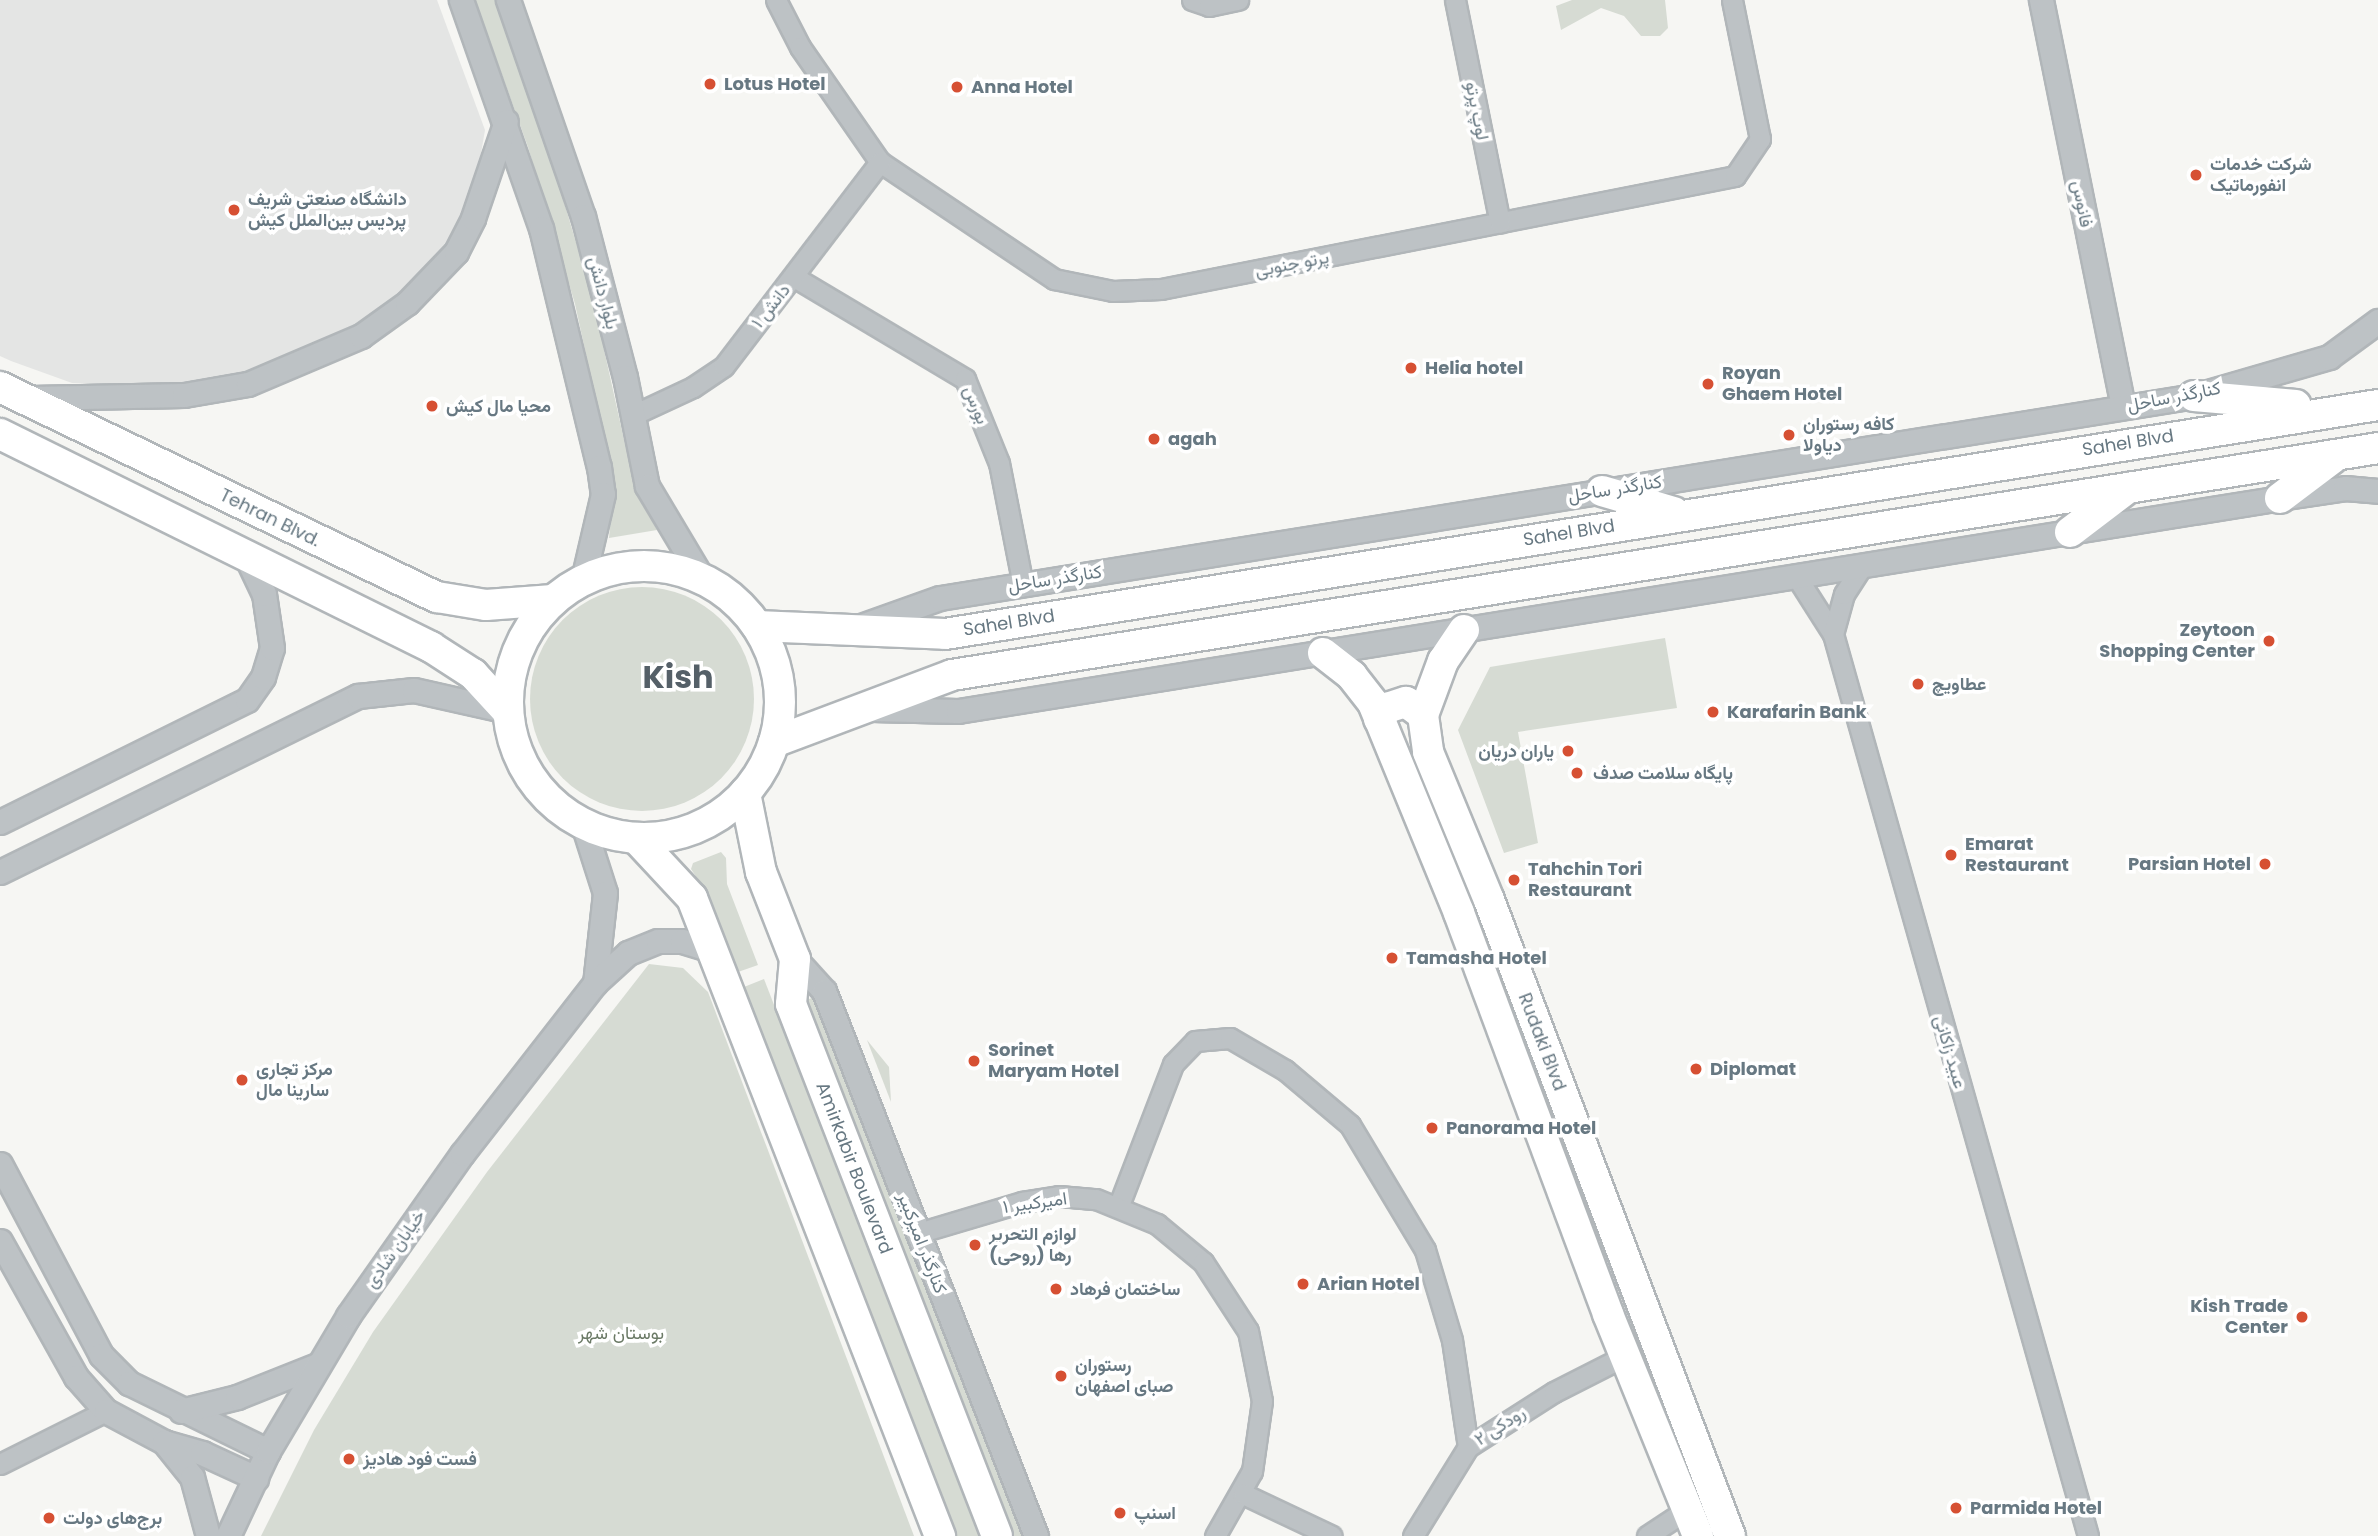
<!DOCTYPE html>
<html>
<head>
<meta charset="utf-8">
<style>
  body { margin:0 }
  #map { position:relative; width:2378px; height:1536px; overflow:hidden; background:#f6f6f3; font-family:Poppins,Vazirmatn,sans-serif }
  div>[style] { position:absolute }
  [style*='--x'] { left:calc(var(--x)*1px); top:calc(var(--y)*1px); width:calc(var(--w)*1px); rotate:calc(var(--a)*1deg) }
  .built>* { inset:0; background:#e4e5e4 }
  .green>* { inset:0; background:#d6dbd3 }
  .round { border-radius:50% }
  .roads { filter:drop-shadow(2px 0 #b1b6b9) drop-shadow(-2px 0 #b1b6b9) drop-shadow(0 2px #b1b6b9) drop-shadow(0 -2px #b1b6b9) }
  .minor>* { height:19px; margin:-9.5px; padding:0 9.5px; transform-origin:9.5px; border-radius:9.5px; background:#bdc2c5 }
  .tertiary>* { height:23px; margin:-11.5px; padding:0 11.5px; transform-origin:11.5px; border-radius:11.5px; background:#bdc2c5 }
  .primary>* { height:30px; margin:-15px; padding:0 15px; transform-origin:15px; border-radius:15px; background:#fff }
  .primary>.ring { margin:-15px; padding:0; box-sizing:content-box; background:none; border:30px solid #fff; border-radius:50% }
  .dots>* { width:19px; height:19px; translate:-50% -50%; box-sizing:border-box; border:4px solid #fff; border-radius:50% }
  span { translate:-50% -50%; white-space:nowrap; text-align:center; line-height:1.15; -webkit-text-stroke:7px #fff; paint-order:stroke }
  .poi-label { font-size:18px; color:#677882; font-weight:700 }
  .left { translate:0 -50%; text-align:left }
  .right { translate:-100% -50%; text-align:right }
  .street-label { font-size:18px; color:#677882 }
  .park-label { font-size:18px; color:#6b7a66 }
  .town-label { font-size:32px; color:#556068; font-weight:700 }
</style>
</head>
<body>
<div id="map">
  <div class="built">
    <div style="clip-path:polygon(0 0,437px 0,485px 130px,474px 194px,443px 255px,397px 298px,344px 334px,236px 380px,174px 388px,72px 383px,11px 361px,0 356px)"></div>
  </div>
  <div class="green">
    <div style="clip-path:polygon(475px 0,495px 0,546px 141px,593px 300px,633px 480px,657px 530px,609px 538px,614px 483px,575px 304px,528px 147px)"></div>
    <div style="clip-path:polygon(1572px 0,1665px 0,1668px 28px,1660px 36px,1641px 36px,1624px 16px,1601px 8px,1561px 30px,1556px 6px)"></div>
    <div class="round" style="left:530px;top:587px;width:224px;height:224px"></div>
    <div style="clip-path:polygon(1665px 638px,1677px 708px,1518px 732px,1538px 843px,1504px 853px,1458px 730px,1490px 667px)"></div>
    <div style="clip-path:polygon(721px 852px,726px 858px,727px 884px,758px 965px,738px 972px,706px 892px,691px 869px,693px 863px)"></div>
    <div style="clip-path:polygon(649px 964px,683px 968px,708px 992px,914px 1536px,261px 1536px,314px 1430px,373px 1332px,487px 1172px)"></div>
    <div style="clip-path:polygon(764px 979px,980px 1536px,957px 1536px,744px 987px)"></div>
    <div style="clip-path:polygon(815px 997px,1024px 1536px,1014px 1536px,806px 1000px)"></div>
    <div style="clip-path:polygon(867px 1040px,889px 1067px,891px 1102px)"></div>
  </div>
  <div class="roads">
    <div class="minor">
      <div style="--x:776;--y:0;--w:53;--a:62.9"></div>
      <div style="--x:800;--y:47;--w:140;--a:55.2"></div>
      <div style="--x:880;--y:162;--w:210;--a:33.9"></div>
      <div style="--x:1054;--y:279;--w:60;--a:11.5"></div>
      <div style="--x:1113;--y:291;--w:48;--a:-2.4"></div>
      <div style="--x:1161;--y:289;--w:585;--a:-11.14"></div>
      <div style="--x:1735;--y:176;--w:45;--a:-56"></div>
      <div style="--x:1760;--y:139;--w:142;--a:-101.4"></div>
      <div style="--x:1192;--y:0;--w:18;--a:19"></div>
      <div style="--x:1209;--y:6;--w:30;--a:-12"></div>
      <div style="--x:1455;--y:0;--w:227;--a:78.6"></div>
      <div style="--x:794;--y:277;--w:199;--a:30.8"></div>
      <div style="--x:965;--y:379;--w:91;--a:68"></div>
      <div style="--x:999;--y:463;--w:124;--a:78.9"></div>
      <div style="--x:633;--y:415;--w:66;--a:-25"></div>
      <div style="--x:693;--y:387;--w:37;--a:-34"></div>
      <div style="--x:724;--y:366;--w:257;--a:-52.6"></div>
      <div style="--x:1796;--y:576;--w:69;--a:57.5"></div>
      <div style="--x:1833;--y:634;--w:937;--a:74.21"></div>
      <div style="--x:1833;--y:634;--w:41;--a:-74.6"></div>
      <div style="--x:1844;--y:594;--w:35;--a:-57"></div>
      <div style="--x:1119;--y:1205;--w:151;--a:-69"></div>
      <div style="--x:1173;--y:1064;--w:32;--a:-46"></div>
      <div style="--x:1195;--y:1041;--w:35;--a:-5"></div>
      <div style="--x:1230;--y:1038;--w:64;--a:30.2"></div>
      <div style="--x:1285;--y:1070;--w:85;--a:40.2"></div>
      <div style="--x:1350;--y:1125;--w:146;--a:59"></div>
      <div style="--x:1425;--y:1250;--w:94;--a:73.3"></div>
      <div style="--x:1452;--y:1340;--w:108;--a:81.5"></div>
      <div style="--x:918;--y:1233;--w:109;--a:-16.6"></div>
      <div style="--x:1022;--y:1202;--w:37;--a:-9"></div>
      <div style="--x:1059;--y:1196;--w:37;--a:5"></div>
      <div style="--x:1096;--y:1199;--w:66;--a:22.3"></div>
      <div style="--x:1157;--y:1224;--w:60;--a:39.6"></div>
      <div style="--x:1203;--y:1262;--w:82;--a:56.9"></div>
      <div style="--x:1248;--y:1331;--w:71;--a:78.7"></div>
      <div style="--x:1262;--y:1401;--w:71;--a:98.1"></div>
      <div style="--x:1252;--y:1471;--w:75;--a:119.6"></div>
      <div style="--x:0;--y:1464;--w:119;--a:-26.6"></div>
      <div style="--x:1243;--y:1494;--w:98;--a:25.3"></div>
      <div style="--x:1413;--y:1536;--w:105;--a:-58.3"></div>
      <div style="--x:1468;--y:1447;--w:102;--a:-32.6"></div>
      <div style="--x:1554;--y:1392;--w:80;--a:-26.9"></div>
      <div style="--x:1647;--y:1536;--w:49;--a:-33.4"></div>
    </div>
    <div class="tertiary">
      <div style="--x:461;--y:0;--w:242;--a:70.7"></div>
      <div style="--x:541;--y:228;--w:246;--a:76.4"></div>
      <div style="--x:599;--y:467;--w:27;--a:82"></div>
      <div style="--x:603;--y:494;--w:88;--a:103.1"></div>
      <div style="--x:508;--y:0;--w:229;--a:70.9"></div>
      <div style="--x:583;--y:216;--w:166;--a:75.4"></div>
      <div style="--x:625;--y:377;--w:111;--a:78.6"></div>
      <div style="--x:647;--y:486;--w:109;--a:59.2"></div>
      <div style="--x:2041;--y:0;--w:415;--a:78.6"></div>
      <div style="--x:30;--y:398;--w:154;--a:-1.1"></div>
      <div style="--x:184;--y:395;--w:65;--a:-9.8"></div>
      <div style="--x:248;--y:384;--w:123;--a:-23"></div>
      <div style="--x:361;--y:336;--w:57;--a:-35.7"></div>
      <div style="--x:407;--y:303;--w:71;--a:-46.1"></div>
      <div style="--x:456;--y:252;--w:38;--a:-63"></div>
      <div style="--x:473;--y:218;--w:102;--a:-71.2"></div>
      <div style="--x:858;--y:627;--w:87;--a:-19.5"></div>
      <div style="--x:940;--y:598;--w:1270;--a:-9.15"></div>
      <div style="--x:2194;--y:396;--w:141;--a:-16.1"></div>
      <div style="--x:2329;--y:357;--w:61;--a:-36.3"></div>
      <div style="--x:872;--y:709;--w:86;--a:1.3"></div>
      <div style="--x:958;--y:711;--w:1339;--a:-9.15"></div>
      <div style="--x:2280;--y:498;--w:66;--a:-8.7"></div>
      <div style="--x:2345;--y:488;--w:33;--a:5"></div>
      <div style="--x:0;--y:822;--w:275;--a:-26.3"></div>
      <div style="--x:247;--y:700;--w:28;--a:-55"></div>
      <div style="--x:263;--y:677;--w:30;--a:-73"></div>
      <div style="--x:272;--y:648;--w:55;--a:-98.4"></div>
      <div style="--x:264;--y:594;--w:44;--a:-115.4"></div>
      <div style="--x:583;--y:824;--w:72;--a:72.3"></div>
      <div style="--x:605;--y:893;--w:91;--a:96.3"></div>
      <div style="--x:0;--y:872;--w:399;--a:-26.2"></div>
      <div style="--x:358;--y:696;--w:56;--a:-6.1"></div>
      <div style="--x:414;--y:690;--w:95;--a:12.7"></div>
      <div style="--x:795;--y:959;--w:43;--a:47.8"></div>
      <div style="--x:824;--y:991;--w:585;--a:68.74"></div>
      <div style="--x:0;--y:1164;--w:216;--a:62.1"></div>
      <div style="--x:101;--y:1355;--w:40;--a:45"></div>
      <div style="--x:129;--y:1383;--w:155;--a:26.1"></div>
      <div style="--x:0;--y:1241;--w:156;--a:60.8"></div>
      <div style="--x:76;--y:1377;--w:45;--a:48.6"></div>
      <div style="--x:106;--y:1411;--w:66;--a:28.1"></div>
      <div style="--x:164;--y:1442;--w:40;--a:16"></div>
      <div style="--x:202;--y:1453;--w:60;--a:24.8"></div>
      <div style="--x:181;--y:1411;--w:58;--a:-14"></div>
      <div style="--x:237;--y:1397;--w:86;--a:-21.8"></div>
      <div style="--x:164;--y:1442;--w:45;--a:51.3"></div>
      <div style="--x:192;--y:1477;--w:61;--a:74.8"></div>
      <div style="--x:228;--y:1536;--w:94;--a:-64.8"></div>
      <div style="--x:268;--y:1451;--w:157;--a:-59.3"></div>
      <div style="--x:348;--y:1316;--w:198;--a:-54.9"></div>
      <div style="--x:462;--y:1154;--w:217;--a:-52.1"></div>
      <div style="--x:595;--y:983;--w:45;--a:-42.3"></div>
      <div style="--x:628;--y:953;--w:32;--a:-22"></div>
      <div style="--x:658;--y:941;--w:24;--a:0"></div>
      <div style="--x:682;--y:941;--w:31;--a:17"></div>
    </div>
    <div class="primary">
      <div style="--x:0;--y:387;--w:485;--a:25.7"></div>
      <div style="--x:437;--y:597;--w:50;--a:9.3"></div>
      <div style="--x:486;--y:605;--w:67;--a:-4.3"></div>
      <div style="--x:2194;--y:396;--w:102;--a:5"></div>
      <div style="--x:0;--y:434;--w:481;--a:26.3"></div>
      <div style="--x:431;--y:647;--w:50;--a:32.7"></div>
      <div style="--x:473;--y:674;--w:50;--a:47.4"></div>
      <div style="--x:1602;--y:491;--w:75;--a:16.3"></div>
      <div style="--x:2280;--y:498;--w:66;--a:-37"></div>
      <div style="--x:2070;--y:532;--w:73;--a:-37.2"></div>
      <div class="ring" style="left:508px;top:566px;width:242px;height:242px"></div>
      <div style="--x:757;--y:626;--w:188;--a:2.4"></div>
      <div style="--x:945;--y:634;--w:1451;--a:-9.08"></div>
      <div style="--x:1464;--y:630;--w:37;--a:124"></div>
      <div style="--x:1443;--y:661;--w:58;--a:110.3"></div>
      <div style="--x:1423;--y:715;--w:37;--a:82"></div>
      <div style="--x:1428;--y:752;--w:160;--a:67.6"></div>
      <div style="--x:1489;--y:900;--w:680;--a:69.25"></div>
      <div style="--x:1323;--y:653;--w:37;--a:38"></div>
      <div style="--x:1352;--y:676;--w:34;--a:52"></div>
      <div style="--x:1373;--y:703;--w:227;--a:67.7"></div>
      <div style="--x:1459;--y:913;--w:428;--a:69.6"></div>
      <div style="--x:1608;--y:1314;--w:240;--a:67.9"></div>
      <div style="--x:1379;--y:719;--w:14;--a:-54"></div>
      <div style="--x:1387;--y:708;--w:20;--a:-18"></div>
      <div style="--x:1406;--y:702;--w:21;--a:37"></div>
      <div style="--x:774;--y:742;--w:190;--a:-20.6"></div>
      <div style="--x:952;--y:675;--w:1444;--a:-9.04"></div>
      <div style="--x:745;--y:793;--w:81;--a:78.6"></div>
      <div style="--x:761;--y:872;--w:93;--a:68.7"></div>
      <div style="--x:795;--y:959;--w:45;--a:95.1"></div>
      <div style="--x:791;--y:1004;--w:570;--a:68.83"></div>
      <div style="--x:636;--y:838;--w:82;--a:47"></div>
      <div style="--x:692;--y:898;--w:685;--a:68.76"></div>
    </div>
  </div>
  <div class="dots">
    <div style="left:710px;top:84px;background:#d65033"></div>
    <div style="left:957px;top:87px;background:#d65033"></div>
    <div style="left:2196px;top:175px;background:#d65033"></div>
    <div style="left:234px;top:210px;background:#d65033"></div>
    <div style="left:1411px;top:368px;background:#d65033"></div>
    <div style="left:1708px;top:384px;background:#d65033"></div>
    <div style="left:432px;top:406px;background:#d65033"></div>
    <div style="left:1789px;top:435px;background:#d65033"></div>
    <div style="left:1154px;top:439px;background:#d65033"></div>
    <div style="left:2269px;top:641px;background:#d65033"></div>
    <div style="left:1918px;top:684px;background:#d65033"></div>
    <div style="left:1713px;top:712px;background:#d65033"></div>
    <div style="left:1568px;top:751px;background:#d65033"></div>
    <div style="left:1577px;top:773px;background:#d65033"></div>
    <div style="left:1951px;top:855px;background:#d65033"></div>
    <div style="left:2265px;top:864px;background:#d65033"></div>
    <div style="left:1514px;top:880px;background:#d65033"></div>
    <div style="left:1392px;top:958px;background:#d65033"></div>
    <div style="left:974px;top:1061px;background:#d65033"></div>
    <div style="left:1696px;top:1069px;background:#d65033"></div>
    <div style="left:242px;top:1080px;background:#d65033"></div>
    <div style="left:1432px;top:1128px;background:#d65033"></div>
    <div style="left:975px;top:1245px;background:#d65033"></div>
    <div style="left:1303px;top:1284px;background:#d65033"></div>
    <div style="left:1056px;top:1289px;background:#d65033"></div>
    <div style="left:2302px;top:1317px;background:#d65033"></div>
    <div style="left:1061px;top:1376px;background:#d65033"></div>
    <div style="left:349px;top:1459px;background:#d65033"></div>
    <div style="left:1956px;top:1508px;background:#d65033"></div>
    <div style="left:1120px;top:1513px;background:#d65033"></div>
    <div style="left:49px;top:1518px;background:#d65033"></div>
  </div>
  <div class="poi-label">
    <span class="left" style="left:724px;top:84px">Lotus Hotel</span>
    <span class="left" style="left:971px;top:87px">Anna Hotel</span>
    <span class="left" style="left:2210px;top:175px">شرکت خدمات<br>انفورماتیک</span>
    <span class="left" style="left:248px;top:210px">دانشگاه صنعتی شریف<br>پردیس بین‌الملل کیش</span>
    <span class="left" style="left:1425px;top:368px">Helia hotel</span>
    <span class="left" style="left:1722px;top:384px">Royan<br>Ghaem Hotel</span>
    <span class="left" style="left:446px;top:406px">محیا مال کیش</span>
    <span class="left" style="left:1803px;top:435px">کافه رستوران<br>دیاولا</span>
    <span class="left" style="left:1168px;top:439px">agah</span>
    <span class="right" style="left:2255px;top:641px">Zeytoon<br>Shopping Center</span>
    <span class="left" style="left:1932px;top:684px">عطاویچ</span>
    <span class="left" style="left:1727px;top:712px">Karafarin Bank</span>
    <span class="right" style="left:1554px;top:751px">یاران دریان</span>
    <span class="left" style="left:1593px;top:773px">پایگاه سلامت صدف</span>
    <span class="left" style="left:1965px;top:855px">Emarat<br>Restaurant</span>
    <span class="right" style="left:2251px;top:864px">Parsian Hotel</span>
    <span class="left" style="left:1528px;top:880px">Tahchin Tori<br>Restaurant</span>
    <span class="left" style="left:1406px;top:958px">Tamasha Hotel</span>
    <span class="left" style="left:988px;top:1061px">Sorinet<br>Maryam Hotel</span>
    <span class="left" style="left:1710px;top:1069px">Diplomat</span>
    <span class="left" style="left:256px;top:1080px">مرکز تجاری<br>سارینا مال</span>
    <span class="left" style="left:1446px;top:1128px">Panorama Hotel</span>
    <span class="left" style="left:989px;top:1245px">لوازم التحریر<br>رها (روحی)</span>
    <span class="left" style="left:1317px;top:1284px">Arian Hotel</span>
    <span class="left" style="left:1070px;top:1289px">ساختمان فرهاد</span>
    <span class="right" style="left:2288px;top:1317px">Kish Trade<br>Center</span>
    <span class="left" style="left:1075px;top:1376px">رستوران<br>صبای اصفهان</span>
    <span class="left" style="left:363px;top:1459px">فست فود هادیز</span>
    <span class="left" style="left:1970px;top:1508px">Parmida Hotel</span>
    <span class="left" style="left:1134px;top:1513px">اسنپ</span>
    <span class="left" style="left:63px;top:1518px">برج‌های دولت</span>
  </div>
  <div class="street-label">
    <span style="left:1477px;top:111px;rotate:79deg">لوپ پرتو</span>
    <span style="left:2082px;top:204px;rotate:79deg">فانوس</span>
    <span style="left:1292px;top:264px;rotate:-11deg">پرتو جنوبی</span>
    <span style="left:603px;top:293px;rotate:75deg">بلوار دانش</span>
    <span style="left:771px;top:306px;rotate:-52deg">دانش ۱</span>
    <span style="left:2174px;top:397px;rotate:-11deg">کنارگذر ساحل</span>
    <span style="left:976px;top:405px;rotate:68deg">بورس</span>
    <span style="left:2128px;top:443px;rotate:-9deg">Sahel Blvd</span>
    <span style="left:1615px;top:489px;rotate:-9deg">کنارگذر ساحل</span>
    <span style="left:270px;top:518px;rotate:26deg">Tehran Blvd.</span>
    <span style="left:1569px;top:533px;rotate:-9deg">Sahel Blvd</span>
    <span style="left:1055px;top:579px;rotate:-9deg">کنارگذر ساحل</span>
    <span style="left:1009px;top:623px;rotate:-9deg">Sahel Blvd</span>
    <span style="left:1542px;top:1042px;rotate:69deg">Rudaki Blvd</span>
    <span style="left:1950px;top:1052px;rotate:74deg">عبید زاکانی</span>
    <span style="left:854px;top:1168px;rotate:69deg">Amirkabir Boulevard</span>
    <span style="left:1035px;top:1203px;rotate:-8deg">امیرکبیر ۱</span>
    <span style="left:922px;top:1243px;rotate:69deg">کنارگذر امیرکبیر</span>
    <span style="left:395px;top:1249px;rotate:-55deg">خیابان شادی</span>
    <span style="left:1500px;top:1426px;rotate:-33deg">رودکی ۲</span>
  </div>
  <div class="park-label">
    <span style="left:621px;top:1333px">بوستان شهر</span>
  </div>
  <div class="town-label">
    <span style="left:678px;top:677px">Kish</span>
  </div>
</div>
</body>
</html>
